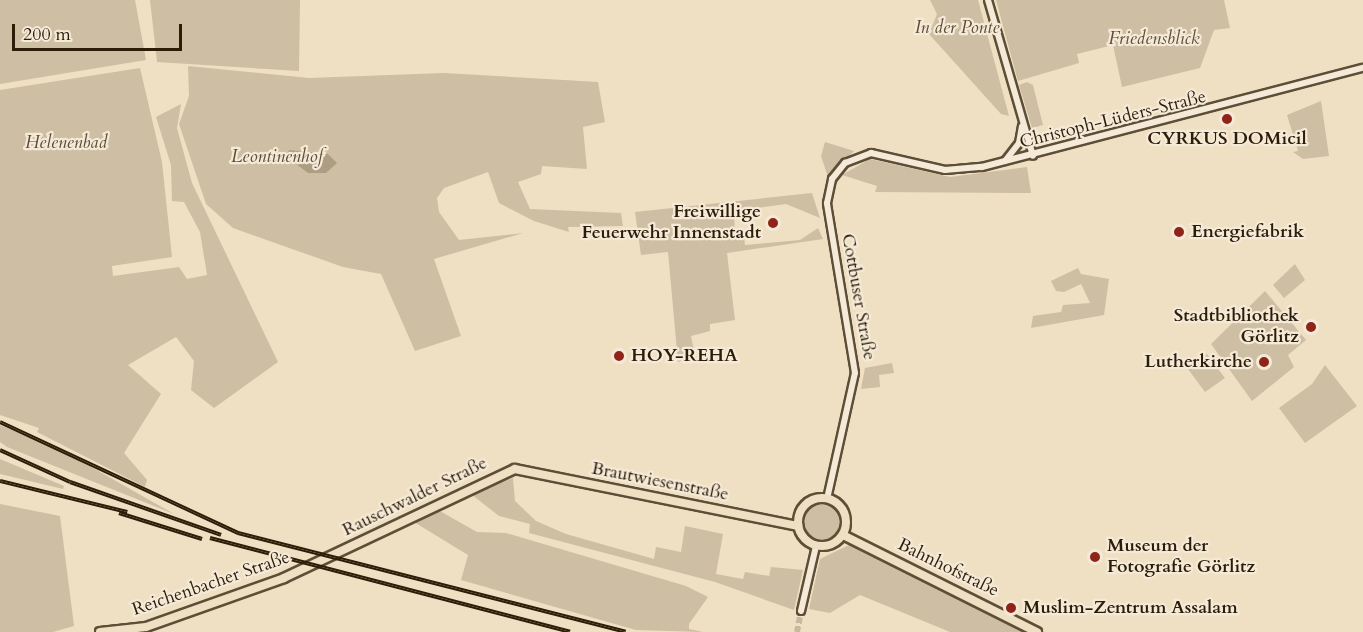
<!DOCTYPE html>
<html>
<head>
<meta charset="utf-8">
<style>
  body { margin:0 }
  #map { position:relative; width:1363px; height:632px; overflow:hidden; background:#efdfc3; font-family:Cardo,serif }
  div>[style] { position:absolute }
  [style*='--x'] { left:calc(var(--x)*1px); top:calc(var(--y)*1px); width:calc(var(--w)*1px); rotate:calc(var(--a)*1deg) }
  .green>* { inset:0; background:#cebea3 }
  .round { border-radius:50% }
  .water>* { inset:0; background:#ad9d83 }
  .minor-tunnel>* { height:6px; margin-top:-3px; transform-origin:0; background:repeating-linear-gradient(90deg,#c8b89e 0 6px,transparent 0 9px) }
  .roads { filter:drop-shadow(2px 0 #5d4e37) drop-shadow(-2px 0 #5d4e37) drop-shadow(0 2px #5d4e37) drop-shadow(0 -2px #5d4e37) }
  .minor>* { height:6px; margin:-3px; padding:0 3px; transform-origin:3px; border-radius:3px; background:#f5ead8 }
  .major>* { height:8px; margin:-4px; padding:0 4px; transform-origin:4px; border-radius:4px; background:#efdfc3 }
  .major>.ring { margin:-4px; padding:0; box-sizing:content-box; background:none; border:8px solid #efdfc3; border-radius:50% }
  .rail>* { height:4px; margin-top:-2px; transform-origin:0; background:repeating-linear-gradient(90deg,#f5ead8 0 4.5px,#2c1d08 0 9px); box-sizing:border-box; border-block:2px solid #2c1d08 }
  .dots>* { width:16px; height:16px; translate:-50% -50%; box-sizing:border-box; border:3px solid #f5ead8; border-radius:50% }
  span { translate:-50% -50%; white-space:nowrap; text-align:center; line-height:1.15; -webkit-text-stroke:4.5px #f5ead8; paint-order:stroke }
  .park-label { font-size:18px; color:#5d4d36; font-style:italic }
  .street-label { font-size:18px; color:#2c1d08 }
  .poi-label { font-size:18px; color:#2c1d08; font-weight:700 }
  .right { translate:-100% -50%; text-align:right }
  .left { translate:0 -50%; text-align:left }
  .scale { position:absolute; left:12px; top:24px; width:170px; height:27px; box-sizing:border-box; border:3px solid #2c1d08; border-top:0; padding-left:8px; font-size:18px; line-height:21px; white-space:nowrap; color:#2c1d08; -webkit-text-stroke:4px #f5ead8; paint-order:stroke }
</style>
</head>
<body>
<div id="map">
  <div class="green">
    <div style="clip-path:polygon(0 0,135px 0,146px 60px,0 84px)"></div>
    <div style="clip-path:polygon(150px 0,300px 0,299px 71px,157px 62px)"></div>
    <div style="clip-path:polygon(930px 0,978px 0,1009px 116px,1001px 114px,929px 34px,937px 14px)"></div>
    <div style="clip-path:polygon(996px 0,1224px 0,1230px 28px,1214px 30px,1200px 68px,1122px 87px,1113px 45px,1077px 54px,1079px 63px,1018px 81px)"></div>
    <div style="clip-path:polygon(188px 66px,309px 78px,444px 73px,598px 82px,605px 122px,583px 127px,587px 169px,542px 166px,541px 174px,518px 182px,530px 209px,621px 213px,623px 226px,568px 227px,569px 232px,534px 221px,499px 203px,488px 172px,444px 188px,437px 198px,439px 212px,459px 240px,523px 233px,434px 259px,461px 336px,415px 351px,381px 274px,343px 267px,233px 228px,206px 204px,179px 124px,189px 96px)"></div>
    <div style="clip-path:polygon(140px 68px,162px 162px,172px 257px,112px 266px,113px 276px,179px 267px,187px 279px,207px 275px,200px 232px,184px 202px,172px 201px,171px 165px,156px 117px,181px 104px,177px 128px,192px 183px,278px 362px,214px 408px,191px 390px,194px 361px,176px 337px,128px 365px,161px 394px,124px 453px,147px 480px,145px 487px,37px 432px,39px 428px,0 415px,0 90px)"></div>
    <div style="clip-path:polygon(1027px 82px,1033px 85px,1043px 125px,1032px 128px,1019px 85px)"></div>
    <div style="clip-path:polygon(1321px 101px,1329px 156px,1303px 159px,1293px 152px,1298px 151px,1287px 115px)"></div>
    <div style="clip-path:polygon(825px 142px,854px 151px,828px 177px,821px 156px)"></div>
    <div style="clip-path:polygon(870px 159px,950px 177px,1027px 167px,1031px 193px,875px 192px,877px 186px,842px 175px)"></div>
    <div style="clip-path:polygon(812px 193px,820px 218px,786px 204px,734px 211px,735px 238px,744px 237px,745px 245px,800px 240px,818px 228px,823px 239px,727px 253px,735px 320px,710px 324px,710px 331px,691px 336px,695px 356px,678px 362px,668px 252px,641px 255px,635px 212px)"></div>
    <div style="clip-path:polygon(1295px 264px,1305px 280px,1284px 298px,1273px 285px)"></div>
    <div style="clip-path:polygon(1078px 268px,1081px 274px,1109px 279px,1104px 315px,1031px 328px,1033px 316px,1061px 312px,1063px 305px,1090px 303px,1081px 284px,1064px 292px,1056px 291px,1051px 281px)"></div>
    <div style="clip-path:polygon(1265px 291px,1306px 340px,1288px 355px,1294px 367px,1252px 401px,1211px 344px)"></div>
    <div style="clip-path:polygon(1207px 354px,1225px 378px,1205px 392px,1188px 369px)"></div>
    <div style="clip-path:polygon(892px 363px,894px 373px,879px 375px,880px 387px,861px 389px,865px 368px)"></div>
    <div style="clip-path:polygon(1325px 365px,1357px 406px,1305px 443px,1279px 408px,1312px 384px)"></div>
    <div style="clip-path:polygon(0 425px,65px 452px,174px 514px,7px 447px,0 442px)"></div>
    <div style="clip-path:polygon(0 459px,64px 486px,63px 489px,0 474px)"></div>
    <div style="clip-path:polygon(513px 478px,515px 501px,536px 521px,566px 534px,654px 559px,656px 547px,681px 552px,685px 526px,723px 534px,716px 574px,743px 579px,745px 572px,769px 576px,771px 567px,803px 570px,794px 610px,715px 582px,529px 533px,530px 524px,499px 516px,471px 494px)"></div>
    <div class="round" style="left:802px;top:503px;width:40px;height:40px"></div>
    <div style="clip-path:polygon(0 504px,60px 516px,74px 626px,53px 632px,0 632px)"></div>
    <div style="clip-path:polygon(438px 510px,477px 532px,506px 533px,686px 586px,708px 597px,689px 624px,689px 629px,703px 632px,636px 630px,461px 580px,468px 555px,414px 522px)"></div>
    <div style="clip-path:polygon(851px 544px,860px 550px,1027px 632px,950px 632px,860px 595px,830px 613px,809px 609px,820px 559px)"></div>
  </div>
  <div class="water">
    <div style="clip-path:polygon(289px 150px,328px 154px,337px 163px,326px 173px,308px 173px,287px 157px)"></div>
  </div>
  <div class="minor-tunnel">
    <div style="--x:797;--y:632;--w:21;--a:-79"></div>
  </div>
  <div class="roads">
    <div class="minor">
      <div style="--x:988;--y:0;--w:162;--a:73.9"></div>
      <div style="--x:1005;--y:161;--w:23;--a:-52"></div>
      <div style="--x:1019;--y:143;--w:17;--a:-80"></div>
      <div style="--x:827;--y:499;--w:129;--a:-77.5"></div>
      <div style="--x:855;--y:373;--w:172;--a:-99.4"></div>
      <div style="--x:827;--y:203;--w:25;--a:-78"></div>
      <div style="--x:832;--y:179;--w:21;--a:-51"></div>
      <div style="--x:845;--y:163;--w:28;--a:-21"></div>
      <div style="--x:871;--y:153;--w:76;--a:12.9"></div>
      <div style="--x:945;--y:170;--w:37;--a:-5"></div>
      <div style="--x:982;--y:167;--w:394;--a:-14.6"></div>
      <div style="--x:801;--y:611;--w:67;--a:-77"></div>
    </div>
    <div class="major">
      <div class="ring" style="left:798px;top:498px;width:40px;height:40px"></div>
      <div style="--x:843;--y:535;--w:217;--a:26.6"></div>
      <div style="--x:100;--y:632;--w:46;--a:-6.2"></div>
      <div style="--x:146;--y:627;--w:146;--a:-19.5"></div>
      <div style="--x:284;--y:578;--w:255;--a:-25.3"></div>
      <div style="--x:515;--y:469;--w:289;--a:11.4"></div>
    </div>
  </div>
  <div class="rail">
    <div style="--x:0;--y:422;--w:263;--a:25"></div>
    <div style="--x:238;--y:533;--w:400;--a:14.3"></div>
    <div style="--x:0;--y:450;--w:77;--a:24.6"></div>
    <div style="--x:70;--y:482;--w:160;--a:19.3"></div>
    <div style="--x:0;--y:481;--w:131;--a:13.7"></div>
    <div style="--x:119;--y:513;--w:87;--a:17.4"></div>
    <div style="--x:210;--y:538;--w:372;--a:14.6"></div>
  </div>
  <div class="dots">
    <div style="left:1227px;top:119px;background:#8f2418"></div>
    <div style="left:773px;top:223px;background:#8f2418"></div>
    <div style="left:1179px;top:232px;background:#8f2418"></div>
    <div style="left:1311px;top:327px;background:#8f2418"></div>
    <div style="left:619px;top:356px;background:#8f2418"></div>
    <div style="left:1264px;top:362px;background:#8f2418"></div>
    <div style="left:1095px;top:557px;background:#8f2418"></div>
    <div style="left:1011px;top:608px;background:#8f2418"></div>
  </div>
  <div class="park-label">
    <span style="left:957px;top:28px">In der Ponte</span>
    <span style="left:1154px;top:39px">Friedensblick</span>
    <span style="left:66px;top:143px">Helenenbad</span>
    <span style="left:277px;top:157px">Leontinenhof</span>
  </div>
  <div class="street-label">
    <span style="left:1113px;top:120px;rotate:-14deg">Christoph-Lüders-Straße</span>
    <span style="left:858px;top:297px;rotate:80deg">Cottbuser Straße</span>
    <span style="left:660px;top:482px;rotate:11deg">Brautwiesenstraße</span>
    <span style="left:415px;top:497px;rotate:-26deg">Rauschwalder Straße</span>
    <span style="left:948px;top:568px;rotate:26deg">Bahnhofstraße</span>
    <span style="left:211px;top:584px;rotate:-19deg">Reichenbacher Straße</span>
  </div>
  <div class="poi-label">
    <span style="left:1227px;top:139px">CYRKUS DOMicil</span>
    <span class="right" style="left:761px;top:223px">Freiwillige<br>Feuerwehr Innenstadt</span>
    <span class="left" style="left:1191px;top:232px">Energiefabrik</span>
    <span class="right" style="left:1299px;top:327px">Stadtbibliothek<br>Görlitz</span>
    <span class="left" style="left:631px;top:356px">HOY-REHA</span>
    <span class="right" style="left:1252px;top:362px">Lutherkirche</span>
    <span class="left" style="left:1107px;top:557px">Museum der<br>Fotografie Görlitz</span>
    <span class="left" style="left:1023px;top:608px">Muslim-Zentrum Assalam</span>
  </div>
  <div class="scale">200 m</div>
</div>
</body>
</html>
